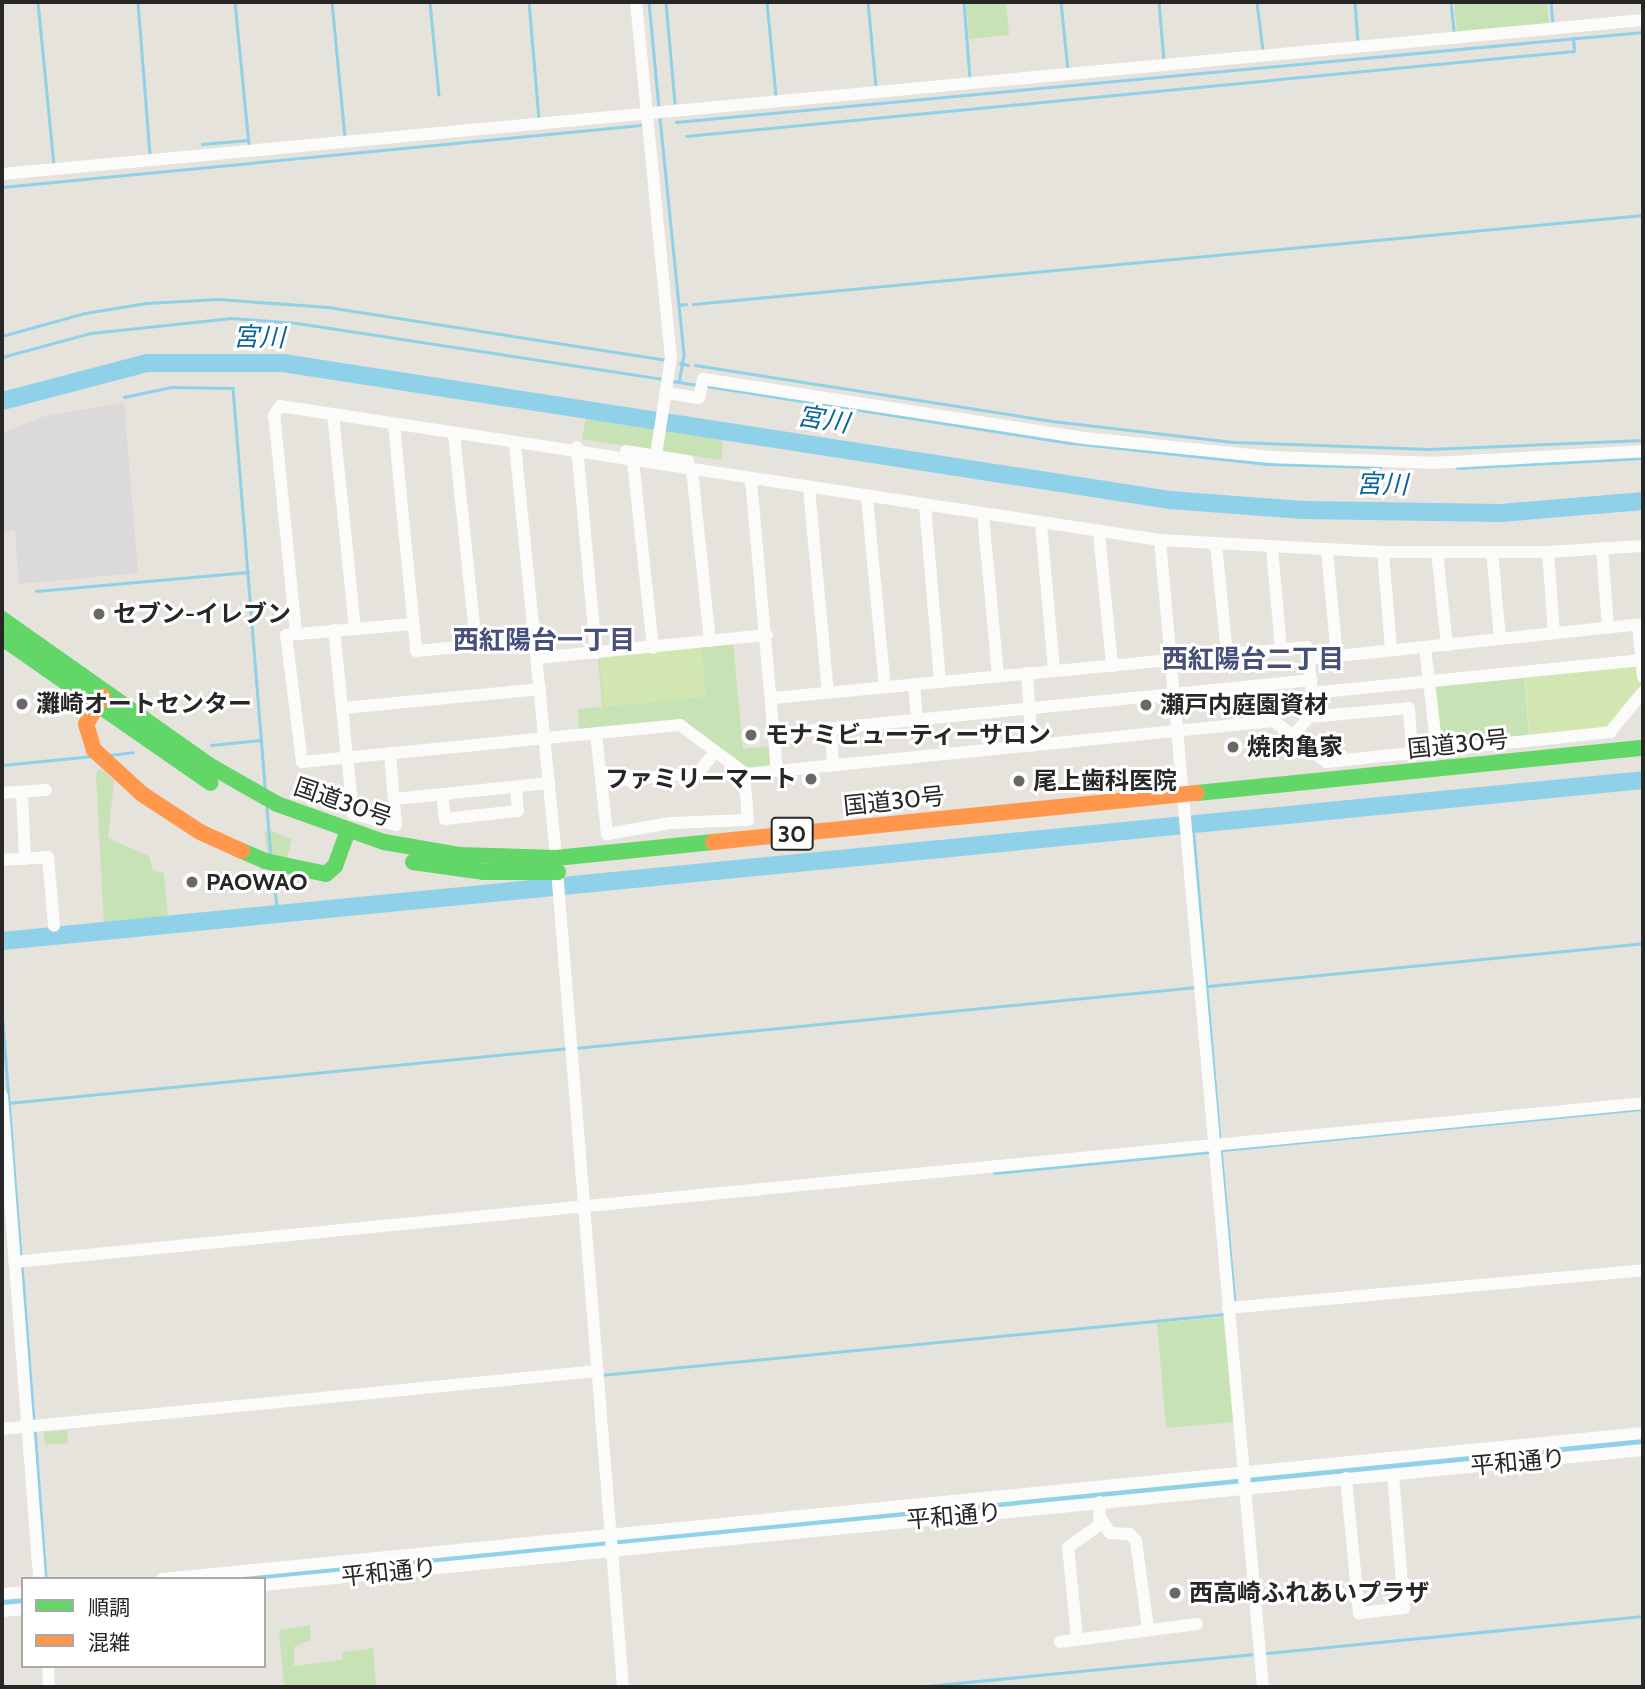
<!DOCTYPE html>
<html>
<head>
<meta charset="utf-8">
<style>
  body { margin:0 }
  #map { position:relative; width:1645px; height:1689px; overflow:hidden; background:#e6e2dc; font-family:Cabin,"Noto Sans JP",sans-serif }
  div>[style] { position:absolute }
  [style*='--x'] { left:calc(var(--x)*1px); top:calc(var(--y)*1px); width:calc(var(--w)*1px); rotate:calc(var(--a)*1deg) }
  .industrial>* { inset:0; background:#dcd9db }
  .green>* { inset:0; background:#c7e2b4 }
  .pitch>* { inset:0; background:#d2e6b1 }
  .stream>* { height:2.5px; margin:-1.25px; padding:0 1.25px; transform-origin:1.25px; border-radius:1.25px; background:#8ed1e9 }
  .river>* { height:18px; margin:-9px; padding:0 9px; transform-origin:9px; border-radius:9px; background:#8ed1e9 }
  .street>* { height:12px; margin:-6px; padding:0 6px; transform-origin:6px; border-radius:6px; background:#fbfbfa }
  .fast>* { height:16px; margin:-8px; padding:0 8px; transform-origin:8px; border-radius:8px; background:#63d668 }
  .slow>* { height:16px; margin:-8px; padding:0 8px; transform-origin:8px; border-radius:8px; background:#ff974d }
  .dots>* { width:19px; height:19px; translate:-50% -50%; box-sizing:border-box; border:4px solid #fff; border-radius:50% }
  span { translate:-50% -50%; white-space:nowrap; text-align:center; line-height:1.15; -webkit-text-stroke:6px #fff; paint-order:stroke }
  .shield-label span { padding:2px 5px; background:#fff; border:2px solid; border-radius:5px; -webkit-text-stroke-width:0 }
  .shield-label { font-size:23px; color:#272727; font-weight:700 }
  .poi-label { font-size:24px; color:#272727; font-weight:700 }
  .left { translate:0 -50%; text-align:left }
  .right { translate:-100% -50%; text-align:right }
  .street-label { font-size:24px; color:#272727 }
  .water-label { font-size:26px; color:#0b6597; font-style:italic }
  .neighbourhood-label { font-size:26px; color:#475078; font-weight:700 }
  .frame { position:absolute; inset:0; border:4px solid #272727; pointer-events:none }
  .legend { position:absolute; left:21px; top:1577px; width:245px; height:91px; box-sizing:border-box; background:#fff; border:2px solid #a9a9a9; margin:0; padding:9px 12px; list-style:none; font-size:21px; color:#272727 }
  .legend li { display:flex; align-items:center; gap:14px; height:35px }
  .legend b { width:35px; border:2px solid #a9a9a9 }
</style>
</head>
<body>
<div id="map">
  <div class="industrial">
    <div style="clip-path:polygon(124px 402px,138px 573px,19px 584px,15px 531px,2px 531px,2px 433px,42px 417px)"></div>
  </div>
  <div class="green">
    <div style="clip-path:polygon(966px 2px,1006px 2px,1009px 35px,969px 39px)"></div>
    <div style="clip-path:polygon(1454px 2px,1547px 2px,1549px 24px,1457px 33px)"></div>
    <div style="clip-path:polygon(586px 418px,723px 440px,721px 460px,582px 439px)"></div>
    <div style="clip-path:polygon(733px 642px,743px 749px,772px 746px,769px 766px,744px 770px,683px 720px,579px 731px,578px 709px,602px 707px,598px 656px)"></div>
    <div style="clip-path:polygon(1524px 675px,1529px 736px,1440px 744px,1432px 683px)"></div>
    <div style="clip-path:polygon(100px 768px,114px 780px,108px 838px,149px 856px,153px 871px,164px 873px,168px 919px,104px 926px,96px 774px)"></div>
    <div style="clip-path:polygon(270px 830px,292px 839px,286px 861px,267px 856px,265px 832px)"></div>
    <div style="clip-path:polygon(1225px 1317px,1234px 1422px,1166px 1428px,1157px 1323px)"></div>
    <div style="clip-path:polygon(67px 1430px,68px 1443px,45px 1445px,44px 1432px)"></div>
    <div style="clip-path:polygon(310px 1625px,311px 1640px,294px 1647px,294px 1666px,342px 1660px,343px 1652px,373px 1648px,376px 1687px,284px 1687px,279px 1630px)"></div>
  </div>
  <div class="pitch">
    <div style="clip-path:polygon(701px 646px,706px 697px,604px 707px,599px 657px)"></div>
    <div style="clip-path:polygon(1639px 663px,1641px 687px,1607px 729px,1530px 736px,1525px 675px)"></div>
  </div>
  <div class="stream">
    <div style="--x:38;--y:2;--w:165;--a:84.4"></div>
    <div style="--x:138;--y:2;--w:153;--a:85.5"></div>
    <div style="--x:235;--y:2;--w:144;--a:84.4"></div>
    <div style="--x:332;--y:2;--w:135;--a:84.5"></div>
    <div style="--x:430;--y:2;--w:93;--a:84.5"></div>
    <div style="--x:529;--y:2;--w:116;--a:85.1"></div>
    <div style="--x:649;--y:2;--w:106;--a:84.6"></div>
    <div style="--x:666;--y:2;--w:101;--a:84.9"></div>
    <div style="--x:767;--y:2;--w:93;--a:84.5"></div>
    <div style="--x:868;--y:2;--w:85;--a:84.6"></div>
    <div style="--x:964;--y:2;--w:77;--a:85.5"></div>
    <div style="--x:1061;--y:2;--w:68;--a:84.1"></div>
    <div style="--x:1159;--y:2;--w:58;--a:85.1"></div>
    <div style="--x:1257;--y:2;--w:49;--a:83"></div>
    <div style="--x:1355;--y:2;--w:41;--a:85.8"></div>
    <div style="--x:1451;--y:2;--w:30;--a:84"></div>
    <div style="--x:1551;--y:2;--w:21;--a:85"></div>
    <div style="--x:660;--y:118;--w:238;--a:84.2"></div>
    <div style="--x:684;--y:355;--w:27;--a:100"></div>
    <div style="--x:676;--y:122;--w:971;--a:-5.32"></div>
    <div style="--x:686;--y:136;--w:892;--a:-5.47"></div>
    <div style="--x:1574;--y:51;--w:13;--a:-94"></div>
    <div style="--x:202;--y:144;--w:46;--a:-5"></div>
    <div style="--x:2;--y:187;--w:642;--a:-5.54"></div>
    <div style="--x:693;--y:304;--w:954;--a:-5.35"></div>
    <div style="--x:679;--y:305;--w:7;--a:-8"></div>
    <div style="--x:2;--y:336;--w:86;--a:-15.5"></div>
    <div style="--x:85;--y:313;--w:63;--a:-9.2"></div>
    <div style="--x:147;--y:303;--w:71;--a:-3.2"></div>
    <div style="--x:218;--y:299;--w:110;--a:4.2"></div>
    <div style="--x:328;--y:307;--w:341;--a:8.9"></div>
    <div style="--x:2;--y:357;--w:92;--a:-15.1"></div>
    <div style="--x:91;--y:333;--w:141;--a:-6.1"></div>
    <div style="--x:231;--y:318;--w:66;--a:4.3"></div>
    <div style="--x:297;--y:323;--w:369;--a:8.7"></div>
    <div style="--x:680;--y:363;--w:8;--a:14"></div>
    <div style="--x:695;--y:365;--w:361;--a:8.9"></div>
    <div style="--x:1052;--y:421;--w:182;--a:6.6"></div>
    <div style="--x:1233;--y:442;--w:197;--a:2"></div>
    <div style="--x:1430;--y:449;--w:213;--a:-2.4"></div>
    <div style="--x:672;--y:381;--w:24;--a:9"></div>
    <div style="--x:706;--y:386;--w:370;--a:8.9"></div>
    <div style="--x:1072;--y:443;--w:197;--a:6.1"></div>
    <div style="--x:1268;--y:464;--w:112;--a:1.5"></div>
    <div style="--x:124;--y:397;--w:48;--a:-12"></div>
    <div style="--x:171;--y:387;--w:62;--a:0.9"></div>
    <div style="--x:233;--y:388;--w:400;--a:85.4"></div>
    <div style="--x:1457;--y:468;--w:186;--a:-3.1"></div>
    <div style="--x:36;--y:591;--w:213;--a:-5.1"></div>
    <div style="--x:211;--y:745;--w:49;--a:-5.8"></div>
    <div style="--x:110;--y:755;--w:23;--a:-7"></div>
    <div style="--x:2;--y:765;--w:91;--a:-5.6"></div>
    <div style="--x:267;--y:808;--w:49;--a:85.3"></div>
    <div style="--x:1193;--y:825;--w:315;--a:85.1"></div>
    <div style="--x:272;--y:867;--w:46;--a:82.6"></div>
    <div style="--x:1208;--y:986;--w:437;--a:-5.6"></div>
    <div style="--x:2;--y:1010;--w:249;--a:85.6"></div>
    <div style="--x:575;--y:1048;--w:624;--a:-5.61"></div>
    <div style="--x:8;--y:1103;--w:564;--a:-5.6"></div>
    <div style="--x:1221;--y:1149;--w:155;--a:84.8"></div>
    <div style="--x:1222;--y:1150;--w:423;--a:-5.6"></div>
    <div style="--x:994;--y:1173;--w:217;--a:-5.6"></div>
    <div style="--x:22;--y:1265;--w:157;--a:85.6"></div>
    <div style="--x:2;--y:1270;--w:1;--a:0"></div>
    <div style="--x:601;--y:1375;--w:627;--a:-5.58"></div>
    <div style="--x:35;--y:1429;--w:150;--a:85.8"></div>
    <div style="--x:1267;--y:1653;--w:378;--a:-5.6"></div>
    <div style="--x:917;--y:1687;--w:336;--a:-5.6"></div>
  </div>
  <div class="river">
    <div style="--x:2;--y:401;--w:150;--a:-14.7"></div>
    <div style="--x:147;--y:363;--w:136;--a:0"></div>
    <div style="--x:283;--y:363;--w:898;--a:8.78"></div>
    <div style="--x:1170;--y:500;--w:133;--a:4.3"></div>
    <div style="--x:1303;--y:510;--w:198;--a:0.9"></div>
    <div style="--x:1501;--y:513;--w:143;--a:-4.8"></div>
    <div style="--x:2;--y:941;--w:1649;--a:-5.6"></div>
    <div style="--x:232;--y:1579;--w:1418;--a:-5.59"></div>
    <div style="--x:2;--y:1601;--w:21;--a:-5"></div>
  </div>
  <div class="street">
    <div style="--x:636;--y:2;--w:357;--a:84.4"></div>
    <div style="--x:671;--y:357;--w:99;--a:98.7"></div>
    <div style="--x:2;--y:174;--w:1648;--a:-5.36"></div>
    <div style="--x:667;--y:393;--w:32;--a:9"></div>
    <div style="--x:699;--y:398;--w:19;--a:-78"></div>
    <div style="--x:703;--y:379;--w:386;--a:8.8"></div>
    <div style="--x:1084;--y:438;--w:188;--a:5.8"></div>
    <div style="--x:1271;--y:457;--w:160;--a:2.1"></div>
    <div style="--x:1431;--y:463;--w:212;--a:-3.2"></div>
    <div style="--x:333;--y:415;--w:214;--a:84.1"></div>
    <div style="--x:394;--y:425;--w:227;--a:84.4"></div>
    <div style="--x:416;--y:651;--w:120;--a:-5.3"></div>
    <div style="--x:454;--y:434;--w:212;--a:84"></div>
    <div style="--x:515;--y:444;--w:416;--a:84.3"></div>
    <div style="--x:556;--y:858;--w:832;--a:85.38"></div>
    <div style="--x:577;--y:447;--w:207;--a:84.7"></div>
    <div style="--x:626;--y:451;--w:63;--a:9.2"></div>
    <div style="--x:633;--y:461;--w:188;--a:83.9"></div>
    <div style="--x:692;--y:470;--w:172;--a:84"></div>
    <div style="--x:751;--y:480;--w:291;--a:84.9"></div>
    <div style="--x:809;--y:489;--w:204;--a:84.7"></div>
    <div style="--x:867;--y:498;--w:190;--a:84.6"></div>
    <div style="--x:925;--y:506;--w:176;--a:85.1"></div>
    <div style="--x:983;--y:514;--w:162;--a:84.7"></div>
    <div style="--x:1041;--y:524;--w:147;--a:84.9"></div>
    <div style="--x:1099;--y:533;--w:134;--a:84.4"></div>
    <div style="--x:1160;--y:540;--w:1152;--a:84.87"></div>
    <div style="--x:1216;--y:545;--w:110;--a:84.2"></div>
    <div style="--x:1272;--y:548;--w:100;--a:84.9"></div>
    <div style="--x:1602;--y:548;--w:80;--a:85.7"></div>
    <div style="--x:1327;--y:551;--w:105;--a:84.6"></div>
    <div style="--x:1383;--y:552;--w:98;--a:85.3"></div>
    <div style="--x:1437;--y:552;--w:94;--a:83.9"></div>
    <div style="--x:1492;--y:552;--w:87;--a:84.7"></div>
    <div style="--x:1548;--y:552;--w:81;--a:85.8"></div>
    <div style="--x:413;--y:624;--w:127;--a:175"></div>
    <div style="--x:286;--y:635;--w:128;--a:82.8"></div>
    <div style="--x:302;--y:762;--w:380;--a:-5.6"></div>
    <div style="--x:680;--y:725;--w:82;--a:36.6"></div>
    <div style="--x:746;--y:774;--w:531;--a:-5.73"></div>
    <div style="--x:1274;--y:721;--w:66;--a:38.3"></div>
    <div style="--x:1326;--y:762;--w:286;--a:-6"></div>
    <div style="--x:1610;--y:732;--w:52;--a:-50.5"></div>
    <div style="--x:1638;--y:625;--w:52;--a:84.5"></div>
    <div style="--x:334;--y:630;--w:185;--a:84.1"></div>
    <div style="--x:353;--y:814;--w:44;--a:14.3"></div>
    <div style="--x:396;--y:825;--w:72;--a:-94.8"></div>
    <div style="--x:296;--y:634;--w:220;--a:-95.7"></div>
    <div style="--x:274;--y:415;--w:11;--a:-56"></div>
    <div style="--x:280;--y:406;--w:890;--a:8.66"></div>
    <div style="--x:1160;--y:540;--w:223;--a:3.1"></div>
    <div style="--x:1383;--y:552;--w:165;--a:0"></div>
    <div style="--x:1548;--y:552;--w:95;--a:-3.6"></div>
    <div style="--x:1425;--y:647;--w:104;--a:83.4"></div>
    <div style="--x:537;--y:658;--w:231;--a:-5.7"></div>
    <div style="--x:1309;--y:659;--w:336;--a:-6"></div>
    <div style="--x:1027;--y:673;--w:73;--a:86.1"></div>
    <div style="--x:914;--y:684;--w:35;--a:85"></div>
    <div style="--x:773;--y:698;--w:536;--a:-5.46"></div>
    <div style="--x:1307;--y:647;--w:46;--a:83.8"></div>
    <div style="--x:1312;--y:693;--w:332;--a:-5.7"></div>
    <div style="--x:343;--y:708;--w:198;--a:-5.5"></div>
    <div style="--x:831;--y:728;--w:37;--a:87"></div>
    <div style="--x:596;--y:733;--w:102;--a:83.8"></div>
    <div style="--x:607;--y:834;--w:64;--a:-9.9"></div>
    <div style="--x:670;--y:823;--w:78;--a:-2.2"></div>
    <div style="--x:748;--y:820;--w:47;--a:-94.9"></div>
    <div style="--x:775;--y:734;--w:539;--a:-5.75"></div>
    <div style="--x:1293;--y:736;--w:25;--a:-50"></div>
    <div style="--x:1309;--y:717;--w:100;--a:-5.1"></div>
    <div style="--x:1409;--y:708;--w:45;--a:86.2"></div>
    <div style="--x:602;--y:782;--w:96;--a:-5.4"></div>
    <div style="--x:698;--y:773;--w:27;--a:-51"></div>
    <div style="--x:22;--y:792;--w:67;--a:87.4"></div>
    <div style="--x:2;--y:793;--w:44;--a:-3.9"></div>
    <div style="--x:442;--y:795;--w:24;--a:83"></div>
    <div style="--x:445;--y:819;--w:73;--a:-6.3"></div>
    <div style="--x:518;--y:811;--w:24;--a:-95"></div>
    <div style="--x:395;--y:799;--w:155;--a:-5.9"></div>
    <div style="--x:2;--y:860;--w:46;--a:-3.7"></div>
    <div style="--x:48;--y:857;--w:69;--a:85"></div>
    <div style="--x:2;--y:1096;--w:484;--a:85.6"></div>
    <div style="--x:14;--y:1262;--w:1637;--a:-5.57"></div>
    <div style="--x:1228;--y:1308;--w:417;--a:-5.2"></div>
    <div style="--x:2;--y:1429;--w:598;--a:-5.57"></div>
    <div style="--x:1346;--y:1478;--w:136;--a:84.5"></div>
    <div style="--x:1359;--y:1613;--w:45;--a:-6.3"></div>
    <div style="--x:1404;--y:1608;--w:134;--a:-94.7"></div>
    <div style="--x:1102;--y:1520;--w:15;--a:58"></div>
    <div style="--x:1110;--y:1533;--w:20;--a:3"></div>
    <div style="--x:1130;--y:1534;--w:9;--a:49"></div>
    <div style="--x:1136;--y:1541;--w:89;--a:82.2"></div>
    <div style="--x:162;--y:1579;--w:1488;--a:-5.63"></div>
    <div style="--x:264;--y:1585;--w:1386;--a:-5.59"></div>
    <div style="--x:2;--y:1594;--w:21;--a:-5"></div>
    <div style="--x:2;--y:1611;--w:21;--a:-5"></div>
    <div style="--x:1077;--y:1638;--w:91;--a:-95.6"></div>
    <div style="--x:1068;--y:1547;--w:38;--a:-35"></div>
    <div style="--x:1099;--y:1525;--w:23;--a:-88"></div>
    <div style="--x:1060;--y:1642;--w:138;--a:-7.5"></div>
    <div style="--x:48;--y:1666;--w:21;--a:87"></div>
  </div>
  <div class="fast">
    <div style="--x:2;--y:619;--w:253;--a:35.2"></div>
    <div style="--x:209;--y:765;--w:78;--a:29.8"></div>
    <div style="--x:277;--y:804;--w:114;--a:19.6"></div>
    <div style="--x:384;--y:842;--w:76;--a:9.8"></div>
    <div style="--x:459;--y:855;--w:97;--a:1.8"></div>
    <div style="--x:556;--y:858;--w:158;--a:-5.8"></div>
    <div style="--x:2;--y:638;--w:254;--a:34.8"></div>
    <div style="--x:1197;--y:793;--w:448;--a:-5.8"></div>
    <div style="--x:242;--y:851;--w:25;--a:23"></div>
    <div style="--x:265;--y:861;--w:62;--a:12"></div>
    <div style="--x:326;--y:874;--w:12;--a:-42"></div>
    <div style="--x:335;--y:866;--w:37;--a:-70"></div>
    <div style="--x:413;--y:862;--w:72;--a:8"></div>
    <div style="--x:484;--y:872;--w:74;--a:0"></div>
  </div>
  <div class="slow">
    <div style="--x:103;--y:696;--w:33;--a:121"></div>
    <div style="--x:86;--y:724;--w:27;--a:73"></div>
    <div style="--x:94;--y:750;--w:65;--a:42.5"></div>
    <div style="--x:142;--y:794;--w:69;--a:33.2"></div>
    <div style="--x:200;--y:832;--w:46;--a:24.3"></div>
    <div style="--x:713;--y:842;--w:486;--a:-5.8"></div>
  </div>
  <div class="dots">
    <div style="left:99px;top:614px;background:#6a6866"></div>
    <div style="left:22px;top:704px;background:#6a6866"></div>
    <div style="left:1146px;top:705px;background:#6a6866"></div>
    <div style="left:751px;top:735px;background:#6a6866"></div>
    <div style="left:1233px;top:747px;background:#6a6866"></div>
    <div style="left:811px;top:779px;background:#6a6866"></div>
    <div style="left:1019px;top:781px;background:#6a6866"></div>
    <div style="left:192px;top:882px;background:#6a6866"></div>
    <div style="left:1175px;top:1593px;background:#6a6866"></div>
  </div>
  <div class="shield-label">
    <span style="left:792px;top:834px">30</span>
  </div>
  <div class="poi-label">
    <span class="left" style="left:113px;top:614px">セブン-イレブン</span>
    <span class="left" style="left:36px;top:704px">灘崎オートセンター</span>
    <span class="left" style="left:1160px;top:705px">瀬戸内庭園資材</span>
    <span class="left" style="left:765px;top:735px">モナミビューティーサロン</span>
    <span class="left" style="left:1247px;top:747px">焼肉亀家</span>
    <span class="right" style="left:797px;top:779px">ファミリーマート</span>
    <span class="left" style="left:1033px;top:781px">尾上歯科医院</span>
    <span class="left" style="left:206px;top:882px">PAOWAO</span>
    <span class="left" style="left:1189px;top:1593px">西高崎ふれあいプラザ</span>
  </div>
  <div class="street-label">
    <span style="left:1458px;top:744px;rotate:-6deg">国道30号</span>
    <span style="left:894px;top:801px;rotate:-6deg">国道30号</span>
    <span style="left:343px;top:802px;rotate:19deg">国道30号</span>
    <span style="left:1518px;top:1462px;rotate:-5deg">平和通り</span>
    <span style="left:954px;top:1516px;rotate:-5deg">平和通り</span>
    <span style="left:389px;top:1572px;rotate:-6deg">平和通り</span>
  </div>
  <div class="water-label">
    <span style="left:259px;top:338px;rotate:1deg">宮川</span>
    <span style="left:823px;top:420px;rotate:9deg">宮川</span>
    <span style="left:1382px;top:485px;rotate:1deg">宮川</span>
  </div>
  <div class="neighbourhood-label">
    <span style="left:544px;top:641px">西紅陽台一丁目</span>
    <span style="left:1253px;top:660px">西紅陽台二丁目</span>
  </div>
  <div class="frame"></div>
  <ul class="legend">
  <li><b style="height:9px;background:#63d668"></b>順調</li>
  <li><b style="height:9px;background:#ff974d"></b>混雑</li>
  </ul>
</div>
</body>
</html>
